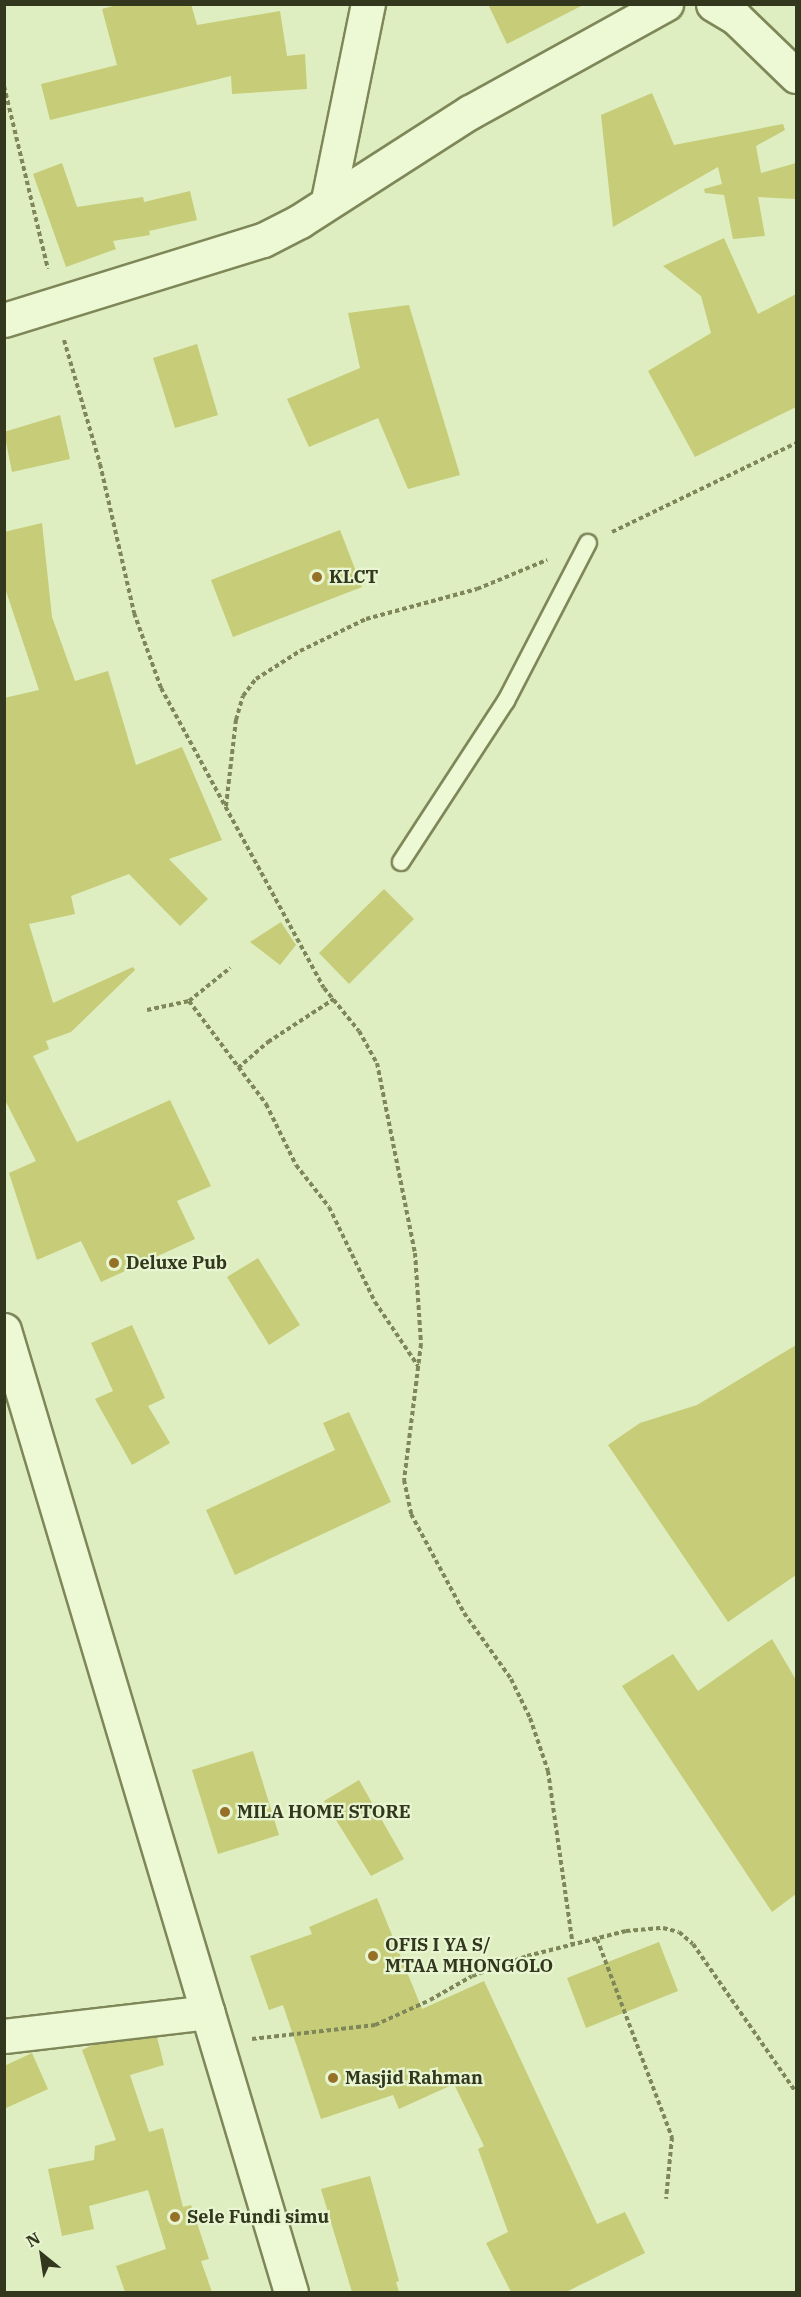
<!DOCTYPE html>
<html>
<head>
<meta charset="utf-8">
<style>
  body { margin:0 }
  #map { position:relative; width:801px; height:2297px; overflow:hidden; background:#deeec1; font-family:"IBM Plex Serif",serif }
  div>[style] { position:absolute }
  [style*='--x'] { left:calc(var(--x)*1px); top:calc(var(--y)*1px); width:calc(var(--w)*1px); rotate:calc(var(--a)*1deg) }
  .building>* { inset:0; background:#c6cc77 }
  .path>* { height:4px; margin-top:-2px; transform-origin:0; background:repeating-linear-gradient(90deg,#7f8758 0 4.5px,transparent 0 7.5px) }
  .roads { filter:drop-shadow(2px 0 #7f8758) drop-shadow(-2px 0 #7f8758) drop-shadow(0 2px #7f8758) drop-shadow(0 -2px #7f8758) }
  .lane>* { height:16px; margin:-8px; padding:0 8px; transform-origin:8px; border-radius:8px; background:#ecf9d4 }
  .street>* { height:33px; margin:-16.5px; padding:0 16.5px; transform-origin:16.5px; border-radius:16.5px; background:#ecf9d4 }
  .secondary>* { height:33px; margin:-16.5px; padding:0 16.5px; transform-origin:16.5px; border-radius:16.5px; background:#ecf9d4 }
  .dots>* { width:16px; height:16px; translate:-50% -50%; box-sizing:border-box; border:3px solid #e8f5d1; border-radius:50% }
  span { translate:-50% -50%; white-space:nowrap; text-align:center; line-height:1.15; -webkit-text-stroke:4.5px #e8f5d1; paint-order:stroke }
  .poi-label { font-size:18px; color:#33371d; font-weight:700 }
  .left { translate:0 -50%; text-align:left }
  .frame { position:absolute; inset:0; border:6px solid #33371d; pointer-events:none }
  .north { position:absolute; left:12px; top:2225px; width:60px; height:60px; -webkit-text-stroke:4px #e8f5d1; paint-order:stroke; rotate:330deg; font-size:16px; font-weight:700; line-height:24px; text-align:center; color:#33371d }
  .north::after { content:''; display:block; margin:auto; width:21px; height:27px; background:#33371d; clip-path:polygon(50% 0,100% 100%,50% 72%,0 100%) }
</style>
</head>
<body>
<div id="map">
  <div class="building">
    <div style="clip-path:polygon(120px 4px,191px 4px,197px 25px,280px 11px,287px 56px,305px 54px,307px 89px,232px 94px,231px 76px,50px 120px,41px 84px,117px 65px,102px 9px)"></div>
    <div style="clip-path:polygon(488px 4px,585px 4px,507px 44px)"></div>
    <div style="clip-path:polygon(652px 93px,674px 145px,783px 124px,785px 130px,756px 146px,761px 173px,796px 163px,796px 199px,758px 197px,765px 236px,733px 239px,724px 195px,705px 193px,704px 189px,722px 184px,718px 167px,613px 227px,601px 115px)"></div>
    <div style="clip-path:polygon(62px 163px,77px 207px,143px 197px,144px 202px,190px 191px,197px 220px,149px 231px,150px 235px,113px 241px,116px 249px,66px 267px,33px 174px)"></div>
    <div style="clip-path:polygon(724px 238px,758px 314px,796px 294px,796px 407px,695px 457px,648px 371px,711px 333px,701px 296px,663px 266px)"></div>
    <div style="clip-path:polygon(409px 305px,460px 475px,408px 489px,378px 418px,309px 447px,287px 399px,360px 368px,348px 313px)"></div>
    <div style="clip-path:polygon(197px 344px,218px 415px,175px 428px,153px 358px)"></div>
    <div style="clip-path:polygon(60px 415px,70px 459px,12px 472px,4px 432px)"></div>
    <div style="clip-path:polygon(42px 523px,52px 617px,75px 681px,108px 671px,136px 765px,182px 747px,222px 840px,169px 859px,208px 899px,180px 926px,129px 874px,71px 896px,75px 914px,29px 924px,53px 1003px,133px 967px,135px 970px,71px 1032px,46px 1041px,49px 1049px,33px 1056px,77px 1142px,170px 1100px,211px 1186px,177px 1201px,195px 1239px,101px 1282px,81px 1241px,37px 1260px,9px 1173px,36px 1161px,4px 1098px,4px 698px,39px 690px,4px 585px,4px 532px)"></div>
    <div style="clip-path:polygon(340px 530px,362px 587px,233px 637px,211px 580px)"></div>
    <div style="clip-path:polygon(384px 889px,414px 919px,349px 984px,319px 953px)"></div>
    <div style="clip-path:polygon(281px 922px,296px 945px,280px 965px,250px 942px)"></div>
    <div style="clip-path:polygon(258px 1258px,300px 1325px,269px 1345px,227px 1277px)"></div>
    <div style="clip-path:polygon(132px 1325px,165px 1398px,148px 1406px,170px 1443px,132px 1465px,95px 1399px,113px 1391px,91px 1343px)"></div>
    <div style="clip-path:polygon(796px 1345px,796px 1575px,728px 1622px,608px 1445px,640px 1423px,697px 1405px)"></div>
    <div style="clip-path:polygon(349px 1412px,391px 1502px,235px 1575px,206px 1510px,335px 1450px,323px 1423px)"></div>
    <div style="clip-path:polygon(772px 1639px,796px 1680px,796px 1894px,772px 1912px,622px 1686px,673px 1654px,698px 1691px)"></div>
    <div style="clip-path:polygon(253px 1751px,279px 1835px,218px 1854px,192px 1770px)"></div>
    <div style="clip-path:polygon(359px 1780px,404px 1859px,371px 1876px,324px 1801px)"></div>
    <div style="clip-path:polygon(377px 1898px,422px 2009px,484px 1981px,597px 2224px,625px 2212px,645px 2253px,566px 2292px,511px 2292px,486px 2243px,508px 2232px,478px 2149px,484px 2146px,454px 2084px,399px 2109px,393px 2095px,321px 2119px,283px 2005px,269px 2010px,250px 1956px,312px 1934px,309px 1927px)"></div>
    <div style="clip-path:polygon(659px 1942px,678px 1991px,586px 2028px,567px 1978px)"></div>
    <div style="clip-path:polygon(157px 2037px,164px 2065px,130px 2075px,149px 2132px,163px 2128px,183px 2207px,191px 2205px,209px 2259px,201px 2261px,212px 2292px,125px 2292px,116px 2266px,166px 2249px,148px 2190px,89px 2206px,94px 2229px,62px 2236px,48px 2169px,94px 2160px,95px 2146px,116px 2140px,82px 2050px,95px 2044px)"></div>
    <div style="clip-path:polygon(32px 2053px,48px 2089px,4px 2109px,4px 2066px)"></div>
    <div style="clip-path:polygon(370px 2176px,399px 2281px,396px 2282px,399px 2292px,352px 2292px,321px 2189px)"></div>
  </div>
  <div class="path">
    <div style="--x:4;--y:86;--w:188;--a:76.5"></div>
    <div style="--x:64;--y:340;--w:129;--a:73.8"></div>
    <div style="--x:100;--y:464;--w:153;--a:77.1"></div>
    <div style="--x:134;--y:613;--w:80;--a:70.2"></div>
    <div style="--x:161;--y:688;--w:341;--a:61.5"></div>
    <div style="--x:324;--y:988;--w:55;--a:50.9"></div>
    <div style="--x:359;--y:1031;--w:37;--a:61"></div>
    <div style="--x:377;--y:1063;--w:194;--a:78.7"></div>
    <div style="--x:415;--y:1253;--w:91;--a:86.2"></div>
    <div style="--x:421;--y:1344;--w:137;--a:97.1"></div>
    <div style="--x:404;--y:1480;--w:35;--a:78"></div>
    <div style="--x:411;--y:1514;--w:112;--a:61.8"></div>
    <div style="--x:464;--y:1613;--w:81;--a:54.5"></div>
    <div style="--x:511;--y:1679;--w:43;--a:64"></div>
    <div style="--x:530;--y:1718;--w:56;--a:71.2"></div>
    <div style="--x:548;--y:1771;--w:177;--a:81.9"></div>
    <div style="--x:612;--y:532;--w:204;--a:-25.8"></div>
    <div style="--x:226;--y:806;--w:87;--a:-83.4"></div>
    <div style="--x:236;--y:720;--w:25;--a:-74"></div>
    <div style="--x:243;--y:696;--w:21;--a:-53"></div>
    <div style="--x:256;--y:679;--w:52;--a:-32.5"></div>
    <div style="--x:300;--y:651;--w:73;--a:-25.9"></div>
    <div style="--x:366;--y:619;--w:115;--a:-15.1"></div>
    <div style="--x:477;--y:589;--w:76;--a:-22.5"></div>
    <div style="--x:189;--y:1001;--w:53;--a:-38.8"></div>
    <div style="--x:147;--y:1010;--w:43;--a:-12.1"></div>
    <div style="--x:189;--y:1001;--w:129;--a:53.2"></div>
    <div style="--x:266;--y:1104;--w:68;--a:63.8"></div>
    <div style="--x:296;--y:1165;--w:53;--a:51.8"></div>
    <div style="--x:329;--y:1207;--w:106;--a:64.2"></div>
    <div style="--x:375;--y:1302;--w:77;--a:56.1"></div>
    <div style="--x:238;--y:1068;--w:40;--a:-41"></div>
    <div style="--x:268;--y:1042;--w:79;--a:-33.1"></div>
    <div style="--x:597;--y:1939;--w:212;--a:69.3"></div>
    <div style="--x:672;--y:2137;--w:62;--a:95.5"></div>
    <div style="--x:252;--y:2039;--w:124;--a:-6.5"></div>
    <div style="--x:375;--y:2025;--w:60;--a:-24.4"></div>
    <div style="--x:430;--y:2000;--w:48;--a:-29.7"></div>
    <div style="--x:472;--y:1976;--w:59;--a:-20"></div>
    <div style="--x:527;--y:1956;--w:102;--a:-14.2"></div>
    <div style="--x:626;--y:1931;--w:37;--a:-5"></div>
    <div style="--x:663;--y:1928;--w:16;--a:14"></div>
    <div style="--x:679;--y:1932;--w:18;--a:41"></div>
    <div style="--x:693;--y:1944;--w:180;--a:55.2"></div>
  </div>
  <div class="roads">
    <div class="lane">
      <div style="--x:401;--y:862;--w:192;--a:-56.9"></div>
      <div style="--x:506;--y:701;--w:178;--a:-62.6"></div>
    </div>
    <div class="street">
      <div style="--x:713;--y:4;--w:26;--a:31"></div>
      <div style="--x:735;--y:17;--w:85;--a:44"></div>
      <div style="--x:328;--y:200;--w:200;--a:-78.5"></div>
      <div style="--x:4;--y:320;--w:271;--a:-17.2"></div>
      <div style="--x:263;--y:240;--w:42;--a:-27.2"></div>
      <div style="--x:300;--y:221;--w:202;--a:-32.7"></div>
      <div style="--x:470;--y:112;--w:224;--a:-28.9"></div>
      <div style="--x:4;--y:2036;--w:205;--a:-6.7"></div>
    </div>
    <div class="secondary">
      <div style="--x:4;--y:1330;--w:1004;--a:73.39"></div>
    </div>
  </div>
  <div class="dots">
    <div style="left:317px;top:577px;background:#977028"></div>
    <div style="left:114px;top:1263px;background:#977028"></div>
    <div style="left:225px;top:1812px;background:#977028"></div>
    <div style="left:373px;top:1956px;background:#977028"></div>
    <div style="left:333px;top:2078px;background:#977028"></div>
    <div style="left:175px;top:2217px;background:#977028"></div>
  </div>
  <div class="poi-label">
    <span class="left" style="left:329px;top:577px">KLCT</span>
    <span class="left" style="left:126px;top:1263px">Deluxe Pub</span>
    <span class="left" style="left:237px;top:1812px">MILA HOME STORE</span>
    <span class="left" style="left:385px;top:1956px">OFIS I YA S/<br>MTAA MHONGOLO</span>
    <span class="left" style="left:345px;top:2078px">Masjid Rahman</span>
    <span class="left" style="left:187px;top:2217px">Sele Fundi simu</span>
  </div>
  <div class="frame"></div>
  <div class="north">N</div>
</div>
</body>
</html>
